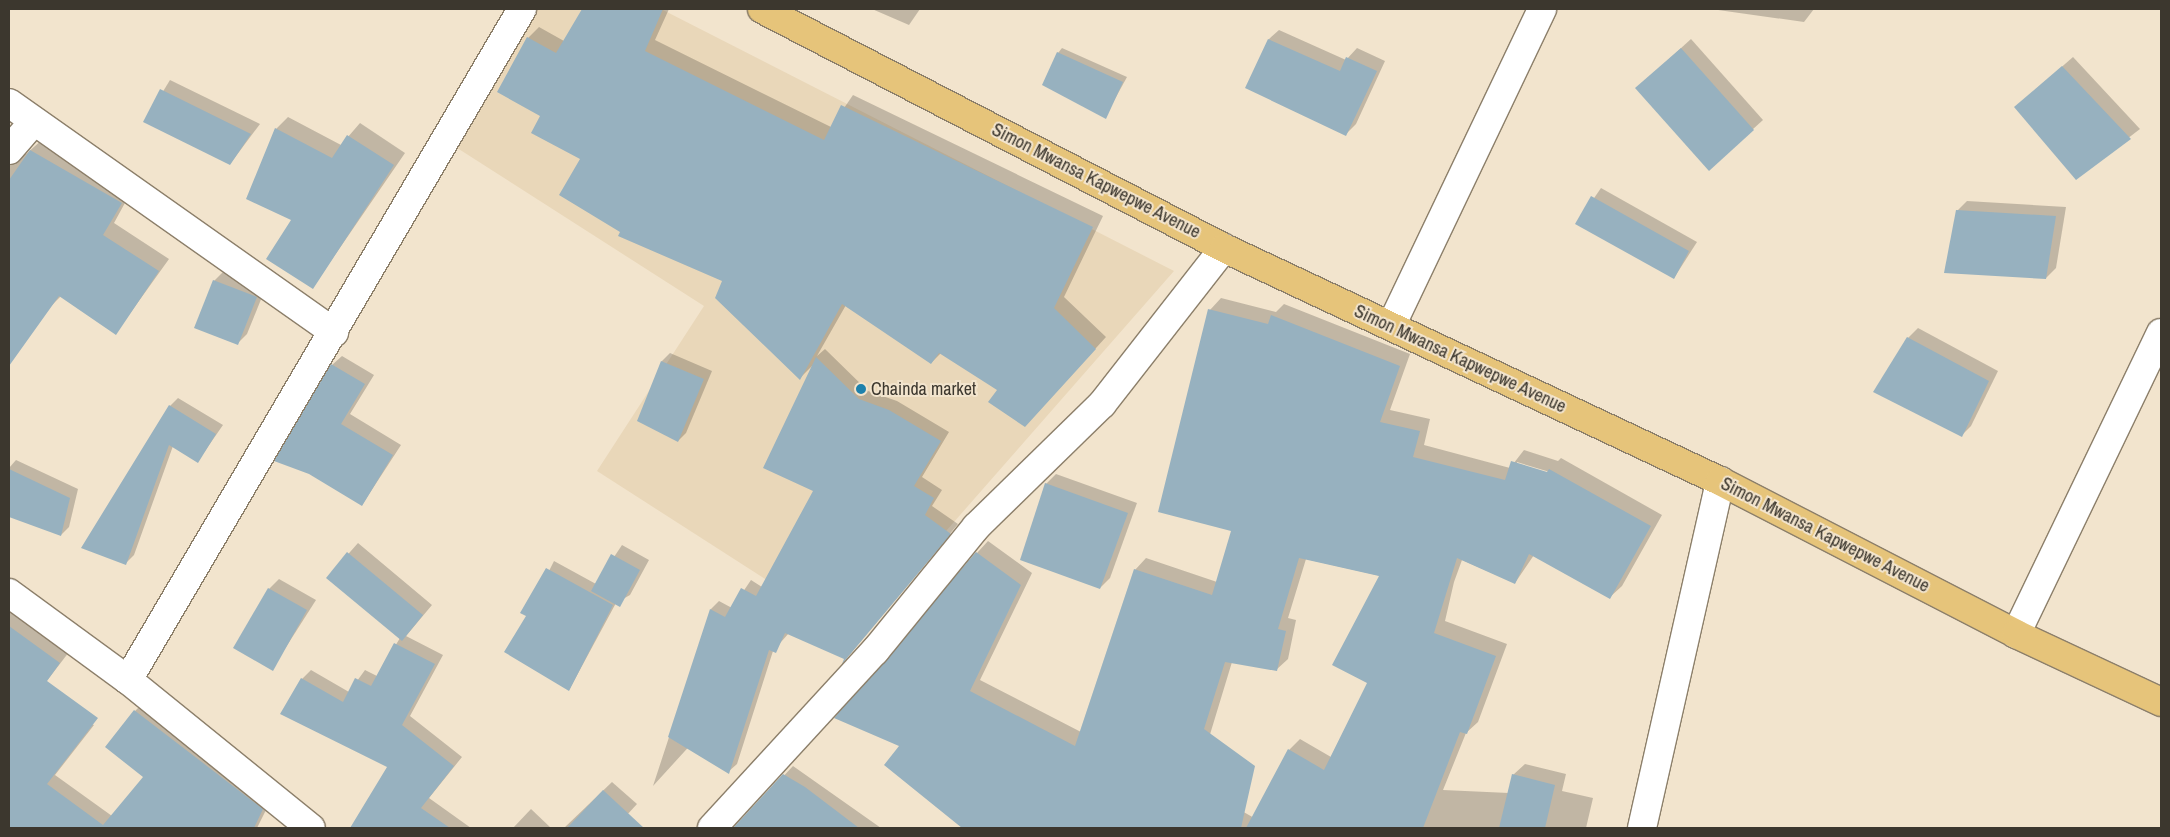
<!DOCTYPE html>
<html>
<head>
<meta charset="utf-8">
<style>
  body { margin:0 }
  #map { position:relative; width:2170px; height:837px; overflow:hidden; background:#f2e4cd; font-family:"Archivo Narrow",sans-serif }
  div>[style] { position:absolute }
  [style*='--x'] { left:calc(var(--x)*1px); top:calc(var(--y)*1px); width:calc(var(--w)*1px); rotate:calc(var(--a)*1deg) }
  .built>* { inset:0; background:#e9d7b9 }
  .shadow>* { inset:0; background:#0003 }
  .building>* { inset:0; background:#97b1bf }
  .roads { filter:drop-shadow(1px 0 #8c7f6a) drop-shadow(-1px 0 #8c7f6a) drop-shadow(0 1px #8c7f6a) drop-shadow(0 -1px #8c7f6a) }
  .minor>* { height:28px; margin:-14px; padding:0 14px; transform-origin:14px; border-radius:14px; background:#fff }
  .major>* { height:28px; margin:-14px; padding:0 14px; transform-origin:14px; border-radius:14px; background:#e6c47a }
  .dots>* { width:14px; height:14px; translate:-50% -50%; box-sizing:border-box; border:2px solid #f2e4cd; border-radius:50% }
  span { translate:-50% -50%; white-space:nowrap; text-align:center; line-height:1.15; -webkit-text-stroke:4px #f2e4cd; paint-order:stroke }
  .street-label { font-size:18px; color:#3c372e }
  .poi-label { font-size:18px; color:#3c372e }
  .left { translate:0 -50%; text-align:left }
  .frame { position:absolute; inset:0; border:10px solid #3c372e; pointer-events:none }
</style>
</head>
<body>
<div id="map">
  <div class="built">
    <div style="clip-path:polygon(523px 9px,661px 9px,1174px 271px,854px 636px,597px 471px,704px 306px,440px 137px)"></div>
  </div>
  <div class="shadow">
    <div style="clip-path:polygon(583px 9px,669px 9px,655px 40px,831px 127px,853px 95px,1103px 216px,1064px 297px,1106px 337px,1036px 414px,941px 353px,931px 363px,846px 305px,817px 356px,825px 349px,868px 391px,897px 401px,949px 432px,922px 477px,942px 490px,932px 506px,958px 524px,850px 654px,789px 633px,773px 651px,737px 764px,728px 772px,705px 729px,653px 786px,711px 609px,719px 601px,732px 608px,751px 580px,762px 587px,814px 491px,813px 365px,800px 378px,723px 280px,622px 231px,582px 159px,542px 116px,528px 38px,539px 27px,564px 41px)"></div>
    <div style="clip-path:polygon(872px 9px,920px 9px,909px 25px)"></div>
    <div style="clip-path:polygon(1711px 9px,1814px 9px,1804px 22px)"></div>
    <div style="clip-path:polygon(1279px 30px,1346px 60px,1357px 48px,1385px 61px,1356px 124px,1346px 134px,1247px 88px,1269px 39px)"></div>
    <div style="clip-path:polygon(1691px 39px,1763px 120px,1709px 169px,1647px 79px)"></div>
    <div style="clip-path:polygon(1062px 48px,1127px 77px,1105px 117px,1058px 53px)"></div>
    <div style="clip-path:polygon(2073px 57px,2140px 129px,2076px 178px,2016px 107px)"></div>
    <div style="clip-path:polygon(170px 80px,260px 124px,230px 164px,145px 121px)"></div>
    <div style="clip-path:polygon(288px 117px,341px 145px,360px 123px,405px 153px,313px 287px,293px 220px,276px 129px)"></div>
    <div style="clip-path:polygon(43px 139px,132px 190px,114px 223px,169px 259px,116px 333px,61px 296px,48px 309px,9px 291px,9px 146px,26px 154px)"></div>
    <div style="clip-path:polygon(1601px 188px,1697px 242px,1674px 278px,1577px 223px)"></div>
    <div style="clip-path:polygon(1967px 201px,2066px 207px,2056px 268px,2046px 278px,1957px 211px)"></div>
    <div style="clip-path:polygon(224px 271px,266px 287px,247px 334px,237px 344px,214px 281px)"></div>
    <div style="clip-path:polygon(evenodd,1221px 298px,1276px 312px,1284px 304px,1410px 354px,1390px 410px,1430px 419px,1424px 445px,1510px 468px,1524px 450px,1558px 461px,1561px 458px,1662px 515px,1622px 586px,1610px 597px,1534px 555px,1515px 583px,1462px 560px,1454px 582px,1445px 621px,1507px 644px,1478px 722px,1466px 733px,1443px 790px,1509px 793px,1513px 775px,1525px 764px,1566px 774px,1562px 791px,1593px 798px,1586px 828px,1381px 828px,1455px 649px,1320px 822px,1313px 828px,1297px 826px,1289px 750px,1300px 739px,1331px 757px,1369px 682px,1381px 576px,1306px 559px,1288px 618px,1296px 620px,1288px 659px,1276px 670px,1232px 662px,1208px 741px,1153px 761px,1272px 828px,964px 828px,886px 765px,901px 746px,977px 553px,988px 541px,1032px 573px,980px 680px,1081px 732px,1135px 570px,1146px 558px,1217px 582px,1232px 530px,1210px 310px,1221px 298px,1517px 462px,1553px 473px,1552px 475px,1517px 464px,1517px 462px)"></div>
    <div style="clip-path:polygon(1918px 328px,1998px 371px,1971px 426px,1962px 435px,1908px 338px)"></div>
    <div style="clip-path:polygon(670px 353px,712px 371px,686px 433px,678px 441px,639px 421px,662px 361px)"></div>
    <div style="clip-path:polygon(342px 356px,374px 375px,350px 414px,401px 445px,362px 505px,309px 473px,332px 365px)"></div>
    <div style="clip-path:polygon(178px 398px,223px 425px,198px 461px,173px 446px,134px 555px,126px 563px,170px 406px)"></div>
    <div style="clip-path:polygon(16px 460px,78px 489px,69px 527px,61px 535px,9px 516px,9px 468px)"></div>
    <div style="clip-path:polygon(1056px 474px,1137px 503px,1110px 578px,1100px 588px,1046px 484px)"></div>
    <div style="clip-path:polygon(358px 543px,432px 605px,406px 636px,443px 655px,410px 716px,462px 757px,429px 798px,471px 828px,362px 828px,355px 823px,389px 767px,302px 679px,311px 670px,349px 692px,365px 670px,377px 676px,400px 638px,327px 578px)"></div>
    <div style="clip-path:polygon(622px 545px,649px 560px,630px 595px,616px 603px,569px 690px,527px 615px,554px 561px,596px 584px)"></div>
    <div style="clip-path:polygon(279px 579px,316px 600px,272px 669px,269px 589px)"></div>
    <div style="clip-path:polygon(9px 609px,69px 652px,39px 691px,9px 669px)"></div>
    <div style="clip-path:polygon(9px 696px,94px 725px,55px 775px,112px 816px,145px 776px,135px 711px,144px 702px,271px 800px,257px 828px,9px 828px)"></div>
    <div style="clip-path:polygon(793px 766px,881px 828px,791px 828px,784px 823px,781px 828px,735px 828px)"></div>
    <div style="clip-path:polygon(612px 782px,637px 804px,615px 828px,564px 828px)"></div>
    <div style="clip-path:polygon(531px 809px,551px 828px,513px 828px)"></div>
  </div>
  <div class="building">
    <div style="clip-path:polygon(582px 9px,663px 9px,645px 51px,824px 140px,841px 105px,1093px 227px,1054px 308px,1096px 349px,1025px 427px,988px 402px,997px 390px,939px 353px,931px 364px,842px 304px,800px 380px,715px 298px,722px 281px,618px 236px,620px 232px,559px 195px,580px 159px,531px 133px,540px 116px,497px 92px,527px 37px,556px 53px)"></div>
    <div style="clip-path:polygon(1268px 39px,1340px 71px,1346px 57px,1377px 71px,1346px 136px,1245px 88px)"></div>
    <div style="clip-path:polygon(1681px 48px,1754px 130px,1709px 171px,1635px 88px)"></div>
    <div style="clip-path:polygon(1057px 52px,1123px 82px,1106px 119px,1042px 85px)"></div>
    <div style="clip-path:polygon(2062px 66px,2131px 139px,2076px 180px,2014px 107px)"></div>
    <div style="clip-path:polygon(160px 89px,251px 134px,230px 165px,143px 122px)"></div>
    <div style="clip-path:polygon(275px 128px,332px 158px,347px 135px,394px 165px,313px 289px,266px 259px,291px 220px,246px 199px)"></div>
    <div style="clip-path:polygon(30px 150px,122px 203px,103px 235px,159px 271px,116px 335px,59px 296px,9px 366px,9px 180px)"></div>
    <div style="clip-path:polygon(1591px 196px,1689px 251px,1674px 279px,1575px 224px)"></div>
    <div style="clip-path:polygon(1956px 210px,2056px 216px,2046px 279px,1944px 273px)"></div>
    <div style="clip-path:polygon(213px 280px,257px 297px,238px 345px,194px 328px)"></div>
    <div style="clip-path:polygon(1208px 309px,1268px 324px,1271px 315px,1400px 366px,1380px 422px,1420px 431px,1413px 457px,1505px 480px,1511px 461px,1547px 472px,1549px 469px,1651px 526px,1610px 599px,1529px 554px,1515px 584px,1457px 558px,1434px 633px,1496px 656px,1467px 734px,1460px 732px,1423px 828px,1246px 828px,1288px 749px,1324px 770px,1367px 683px,1332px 665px,1379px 576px,1299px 558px,1278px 629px,1286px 631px,1277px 671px,1225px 662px,1204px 729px,1255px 766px,1241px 828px,962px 828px,884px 765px,899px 746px,834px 718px,976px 552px,1021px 585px,970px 691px,1075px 746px,1134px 569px,1212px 595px,1231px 531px,1158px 512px)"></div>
    <div style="clip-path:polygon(1907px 337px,1989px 381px,1962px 437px,1873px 392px)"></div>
    <div style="clip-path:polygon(816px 357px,859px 399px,889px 410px,941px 441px,914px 486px,934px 498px,925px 515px,951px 534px,842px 664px,844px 659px,785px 633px,776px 653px,769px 650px,729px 774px,668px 737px,710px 609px,725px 617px,741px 588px,756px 596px,813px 491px,763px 468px)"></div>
    <div style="clip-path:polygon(661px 361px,704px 379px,678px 442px,637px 421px)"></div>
    <div style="clip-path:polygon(331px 364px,365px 384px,341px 424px,393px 455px,362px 506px,309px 474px,274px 461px)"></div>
    <div style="clip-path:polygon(169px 405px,216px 434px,198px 463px,169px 445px,126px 565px,81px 548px)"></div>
    <div style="clip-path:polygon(9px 469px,70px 498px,61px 536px,9px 517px)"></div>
    <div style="clip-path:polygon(1045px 483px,1128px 513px,1100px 589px,1020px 560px)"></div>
    <div style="clip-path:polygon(347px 552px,423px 615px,402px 641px,326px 578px)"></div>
    <div style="clip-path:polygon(611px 554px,640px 570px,620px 607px,591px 591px)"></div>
    <div style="clip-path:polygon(546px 568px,613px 605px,569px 691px,504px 652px,526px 616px,520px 613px)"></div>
    <div style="clip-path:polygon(268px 588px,307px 610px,273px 671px,233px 648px)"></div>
    <div style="clip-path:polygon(9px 626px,60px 663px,47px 681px,98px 718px,47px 784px,103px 825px,143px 777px,105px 747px,134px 710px,263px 809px,254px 828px,9px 828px)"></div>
    <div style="clip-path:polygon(394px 643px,435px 664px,402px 725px,454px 766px,421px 808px,450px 828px,350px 828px,387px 767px,280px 714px,301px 678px,343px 702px,355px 678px,371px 686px)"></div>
    <div style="clip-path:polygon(783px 774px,805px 787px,859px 828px,733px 828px)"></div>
    <div style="clip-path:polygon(1512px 774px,1555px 785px,1545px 828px,1499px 828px)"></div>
    <div style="clip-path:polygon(603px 790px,644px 828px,567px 828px)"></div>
  </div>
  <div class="roads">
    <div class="minor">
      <div style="--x:9;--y:103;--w:398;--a:35.2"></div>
      <div style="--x:9;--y:150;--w:38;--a:-49"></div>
      <div style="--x:1391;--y:326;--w:351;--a:-64.5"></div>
      <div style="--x:9;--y:593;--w:147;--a:36.2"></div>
      <div style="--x:128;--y:680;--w:235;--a:39"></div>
      <div style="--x:2016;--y:634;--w:334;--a:-64.3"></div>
      <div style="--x:128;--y:680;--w:778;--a:-59.58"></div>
      <div style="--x:712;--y:828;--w:241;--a:-47.4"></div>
      <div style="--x:875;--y:651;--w:160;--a:-50.8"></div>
      <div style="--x:976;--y:527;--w:176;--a:-44.3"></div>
      <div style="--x:1102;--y:404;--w:198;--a:-52"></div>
      <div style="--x:1642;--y:828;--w:356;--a:-77.3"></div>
    </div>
    <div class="major">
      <div style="--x:762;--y:9;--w:520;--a:27.35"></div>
      <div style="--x:1224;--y:248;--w:548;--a:25.16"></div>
      <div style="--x:1720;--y:481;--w:333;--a:27.3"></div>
      <div style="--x:2016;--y:634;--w:160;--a:25.1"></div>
    </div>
  </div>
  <div class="dots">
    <div style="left:861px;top:389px;background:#1e81ac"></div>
  </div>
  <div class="street-label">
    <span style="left:1096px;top:181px;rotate:27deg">Simon Mwansa Kapwepwe Avenue</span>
    <span style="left:1460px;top:359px;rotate:25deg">Simon Mwansa Kapwepwe Avenue</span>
    <span style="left:1825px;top:535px;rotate:27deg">Simon Mwansa Kapwepwe Avenue</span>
  </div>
  <div class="poi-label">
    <span class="left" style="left:871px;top:389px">Chainda market</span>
  </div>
  <div class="frame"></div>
</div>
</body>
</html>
